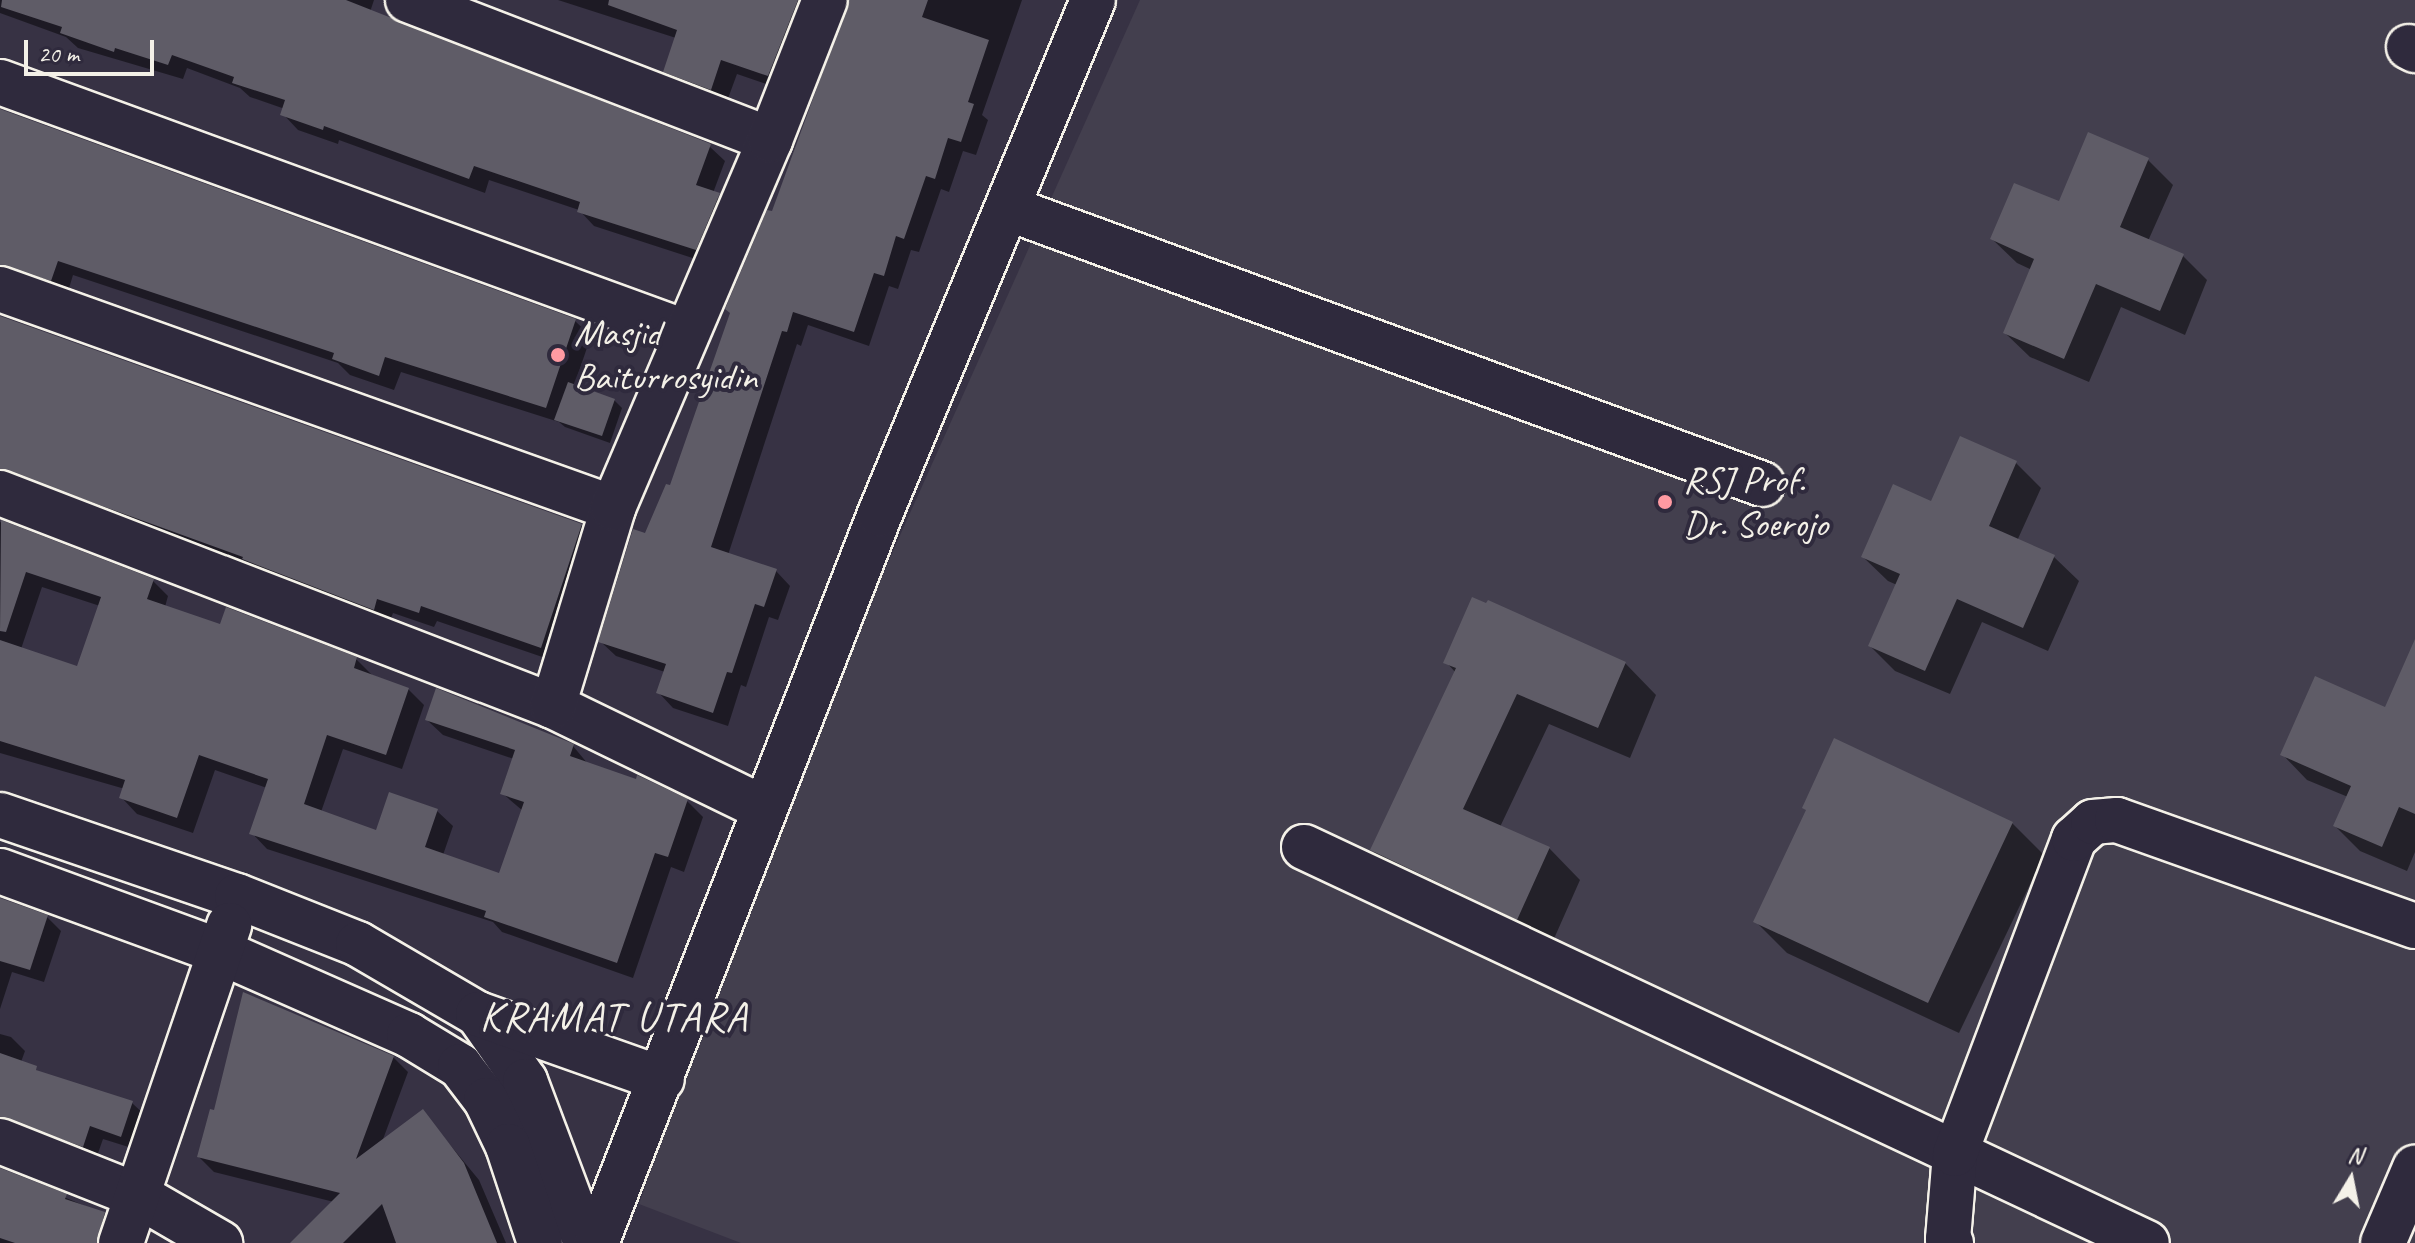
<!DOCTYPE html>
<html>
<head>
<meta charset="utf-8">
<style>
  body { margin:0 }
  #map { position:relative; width:2415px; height:1243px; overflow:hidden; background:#373244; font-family:Caveat,sans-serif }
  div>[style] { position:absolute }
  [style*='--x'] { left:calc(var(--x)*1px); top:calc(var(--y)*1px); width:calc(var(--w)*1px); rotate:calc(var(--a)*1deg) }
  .built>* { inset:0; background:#433f4e }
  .shadow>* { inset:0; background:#0007 }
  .building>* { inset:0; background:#5f5c67 }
  .roads { filter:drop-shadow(2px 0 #f4f1e8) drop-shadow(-2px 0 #f4f1e8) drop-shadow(0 2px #f4f1e8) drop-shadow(0 -2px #f4f1e8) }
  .minor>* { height:44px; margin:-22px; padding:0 22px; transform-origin:22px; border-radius:22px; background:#2f2a3d }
  .dots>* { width:22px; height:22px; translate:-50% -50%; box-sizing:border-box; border:4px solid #2f2a3d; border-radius:50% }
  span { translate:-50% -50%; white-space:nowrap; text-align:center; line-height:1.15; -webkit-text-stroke:8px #2f2a3d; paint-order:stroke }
  .poi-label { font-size:38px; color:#f4f1e8 }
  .left { translate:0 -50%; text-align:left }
  .quarter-label { font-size:42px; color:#f4f1e8; letter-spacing:2px }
  .north { position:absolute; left:2311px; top:1139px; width:80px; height:80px; -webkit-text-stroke:6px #2f2a3d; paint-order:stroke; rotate:10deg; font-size:22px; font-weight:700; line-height:32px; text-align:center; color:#f4f1e8 }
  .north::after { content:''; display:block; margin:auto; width:28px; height:36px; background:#f4f1e8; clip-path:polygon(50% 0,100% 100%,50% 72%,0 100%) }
  .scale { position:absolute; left:24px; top:40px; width:130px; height:36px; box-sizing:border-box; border:4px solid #f4f1e8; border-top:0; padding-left:10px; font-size:24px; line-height:28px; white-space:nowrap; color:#f4f1e8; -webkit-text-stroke:6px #2f2a3d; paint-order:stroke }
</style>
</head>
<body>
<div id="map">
  <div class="built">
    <div style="clip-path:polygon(1140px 0,2415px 0,2415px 1243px,741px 1243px,639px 1204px,785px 792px)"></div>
  </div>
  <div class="shadow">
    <div style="clip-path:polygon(0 0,374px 0,370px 12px,709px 146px,725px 161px,713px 193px,734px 210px,711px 264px,594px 226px,579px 210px,489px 180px,485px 193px,339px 140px,338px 144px,298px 130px,283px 114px,285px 109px,250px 97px,240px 88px,187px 68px,183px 79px,78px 48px,66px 37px,0 13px)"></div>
    <div style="clip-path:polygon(558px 0,815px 0,784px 90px,737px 74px,726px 104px,680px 86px,665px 71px,676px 38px)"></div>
    <div style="clip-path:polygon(868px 0,1022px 0,982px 115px,988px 120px,976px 155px,963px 151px,949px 192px,941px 189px,919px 252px,911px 250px,898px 289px,889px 286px,869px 346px,808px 325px,801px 346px,797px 344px,728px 555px,776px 571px,790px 586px,778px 620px,769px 617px,746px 687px,741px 685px,728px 726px,673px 708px,659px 693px,665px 672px,616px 656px,601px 642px,646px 535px,672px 488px,773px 214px)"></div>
    <div style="clip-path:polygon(0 111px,575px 321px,591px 336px,574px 386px,614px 400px,622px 408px,610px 443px,565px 427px,559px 422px,401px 372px,394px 390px,350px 375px,338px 363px,73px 275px,67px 295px,0 285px)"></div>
    <div style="clip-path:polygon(2148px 160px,2173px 185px,2148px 241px,2183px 256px,2207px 280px,2185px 335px,2121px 307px,2089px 382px,2030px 357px,2005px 333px,2032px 270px,2017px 263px,1992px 239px)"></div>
    <div style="clip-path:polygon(0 318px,581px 525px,597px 541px,557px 662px,437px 621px,434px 627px,393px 613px,389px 624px,0 489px)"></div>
    <div style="clip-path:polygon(1961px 438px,2016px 463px,2041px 488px,2017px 541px,2054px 557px,2079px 581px,2048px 651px,1982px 622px,1950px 694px,1895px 671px,1870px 646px,1897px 585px,1888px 581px,1863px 557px,1932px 503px)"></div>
    <div style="clip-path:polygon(evenodd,0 522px,153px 581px,168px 596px,165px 607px,221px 627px,356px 659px,372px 675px,408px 689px,424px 705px,402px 769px,343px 749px,321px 812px,378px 832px,437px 811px,453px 826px,443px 855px,501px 875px,523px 811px,502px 793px,514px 759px,443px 735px,427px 720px,573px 746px,588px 764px,687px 801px,703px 817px,684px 872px,671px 867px,633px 978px,502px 932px,493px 922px,267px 849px,252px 833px,267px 788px,215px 770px,193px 833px,137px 814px,122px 798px,125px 789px,0 753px,0 522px,42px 587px,100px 606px,78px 669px,21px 649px,42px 587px)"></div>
    <div style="clip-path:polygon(2415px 649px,2415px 852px,2407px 871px,2360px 851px,2335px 826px,2348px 797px,2307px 780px,2283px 755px,2386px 710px)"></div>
    <div style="clip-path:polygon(1446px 662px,1625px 663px,1656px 695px,1630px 758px,1549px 724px,1500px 827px,1549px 848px,1580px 880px,1549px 950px,1403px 881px,1372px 850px,1456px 673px)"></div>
    <div style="clip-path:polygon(2012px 823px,2044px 855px,1959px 1033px,1787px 953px,1755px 921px)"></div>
    <div style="clip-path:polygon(0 900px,47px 917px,61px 931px,44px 982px,12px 972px,0 1009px)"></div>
    <div style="clip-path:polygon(0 1034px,11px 1037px,25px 1051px,21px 1062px,43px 1074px,132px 1103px,146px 1116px,135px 1149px,103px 1139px,96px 1159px,0 1128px)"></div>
    <div style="clip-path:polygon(393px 1057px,408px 1072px,382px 1142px,423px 1112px,479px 1180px,506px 1243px,302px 1243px,334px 1202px,214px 1172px,199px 1157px)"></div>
    <div style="clip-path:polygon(0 1170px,104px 1214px,122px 1232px,119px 1243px,0 1243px)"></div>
  </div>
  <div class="building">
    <div style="clip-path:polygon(2px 0,346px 0,711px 144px,696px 185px,720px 193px,696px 250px,577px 212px,580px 202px,474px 166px,469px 179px,324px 126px,323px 130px,280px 115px,285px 100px,232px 83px,234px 77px,172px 55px,168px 65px,115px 48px,114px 52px,60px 33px,62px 27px,1px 7px)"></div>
    <div style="clip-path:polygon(609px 0,798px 0,768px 76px,721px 60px,711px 90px,663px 72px,677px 30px,608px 5px)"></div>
    <div style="clip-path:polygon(849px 0,928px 0,922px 17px,989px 40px,968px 102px,974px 104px,961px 142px,948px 138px,935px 179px,926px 176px,904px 239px,896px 236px,884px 276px,874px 273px,854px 332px,793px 312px,787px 332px,782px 331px,711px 547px,777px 569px,764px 607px,755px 604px,732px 673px,727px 672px,713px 713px,656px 693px,666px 664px,598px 642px,633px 529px,645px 533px,666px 484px,670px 485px,730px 313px,725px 309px,767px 210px,772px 211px)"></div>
    <div style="clip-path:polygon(0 109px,576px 319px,546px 408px,385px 357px,379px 376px,332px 359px,334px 353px,58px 261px,51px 281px,0 265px)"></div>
    <div style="clip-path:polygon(2088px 132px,2149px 158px,2120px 227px,2184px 254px,2160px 311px,2096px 284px,2064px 359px,2003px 333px,2034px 259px,1990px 239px,2014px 183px,2059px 201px)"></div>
    <div style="clip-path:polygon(0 316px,582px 524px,541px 648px,421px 606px,419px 613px,377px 599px,374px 610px,242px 559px,243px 557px,0 469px)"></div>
    <div style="clip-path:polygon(568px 382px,615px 399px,602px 436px,554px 420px)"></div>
    <div style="clip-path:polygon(1960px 436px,2017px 461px,1989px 526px,2055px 555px,2023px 628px,1957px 599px,1925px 671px,1868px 646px,1900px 574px,1861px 557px,1893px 484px,1931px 501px)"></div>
    <div style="clip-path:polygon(1px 520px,154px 579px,147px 599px,220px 624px,226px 607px,357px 657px,354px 668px,409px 688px,386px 755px,327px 735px,304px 804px,376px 830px,389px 792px,438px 809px,425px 847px,499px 873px,524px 802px,500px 794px,515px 750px,425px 720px,436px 688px,574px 744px,570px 756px,636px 779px,637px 775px,688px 799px,668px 857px,655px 853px,617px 963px,484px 917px,486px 911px,249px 834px,268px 779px,199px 755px,177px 818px,119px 798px,125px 780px,0 741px,0 640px,77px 666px,101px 597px,26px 572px,6px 632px,0 631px)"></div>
    <div style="clip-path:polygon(1472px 597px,1486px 603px,1488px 600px,1626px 662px,1598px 728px,1517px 694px,1463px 809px,1550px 847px,1517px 920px,1370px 850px,1456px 668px,1443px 663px)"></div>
    <div style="clip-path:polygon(2415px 639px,2415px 814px,2399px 807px,2382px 847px,2333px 826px,2351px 786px,2280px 755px,2315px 676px,2385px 707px)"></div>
    <div style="clip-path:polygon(1834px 738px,2013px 822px,1928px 1003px,1753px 922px,1806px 810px,1802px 808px)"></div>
    <div style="clip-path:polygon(0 898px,48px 915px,30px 970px,0 961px)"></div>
    <div style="clip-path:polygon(243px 992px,394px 1056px,356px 1159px,423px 1109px,464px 1163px,497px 1243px,396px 1243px,382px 1204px,343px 1243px,290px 1243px,340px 1193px,197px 1157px,210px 1109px,214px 1110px)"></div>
    <div style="clip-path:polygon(0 1053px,37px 1066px,36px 1070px,133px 1101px,121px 1137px,90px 1126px,83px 1147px,0 1117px)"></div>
    <div style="clip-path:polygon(0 1168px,67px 1194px,65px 1199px,105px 1212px,97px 1243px,15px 1243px,0 1238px)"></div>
  </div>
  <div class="roads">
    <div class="minor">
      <div style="--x:408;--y:0;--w:388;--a:21.1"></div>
      <div style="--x:2409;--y:47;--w:7;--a:27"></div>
      <div style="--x:0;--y:82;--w:729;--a:20.05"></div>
      <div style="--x:1007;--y:208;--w:804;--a:20.08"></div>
      <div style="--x:0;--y:289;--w:651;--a:19.66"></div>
      <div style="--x:0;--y:493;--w:593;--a:21.07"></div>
      <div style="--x:553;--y:706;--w:233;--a:25.9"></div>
      <div style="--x:553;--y:706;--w:207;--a:-73.1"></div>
      <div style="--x:613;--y:508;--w:400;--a:-66.9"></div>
      <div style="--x:770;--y:140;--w:150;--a:-68.6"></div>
      <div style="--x:0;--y:815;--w:250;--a:18.9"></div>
      <div style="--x:237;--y:896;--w:130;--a:21.6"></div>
      <div style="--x:358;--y:944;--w:139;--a:30.3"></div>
      <div style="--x:478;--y:1014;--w:82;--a:55"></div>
      <div style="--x:525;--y:1081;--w:173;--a:69.4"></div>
      <div style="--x:1304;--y:847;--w:931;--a:25.16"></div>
      <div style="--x:0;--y:871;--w:235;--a:20.1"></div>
      <div style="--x:221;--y:952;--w:206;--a:23.8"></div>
      <div style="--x:409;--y:1035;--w:60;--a:31.3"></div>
      <div style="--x:460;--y:1066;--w:43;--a:52.6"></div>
      <div style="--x:486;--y:1100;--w:51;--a:64.4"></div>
      <div style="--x:508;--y:1146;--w:102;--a:71.7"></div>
      <div style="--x:478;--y:1014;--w:195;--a:19.5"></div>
      <div style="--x:0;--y:1141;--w:149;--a:21.6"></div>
      <div style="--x:139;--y:1196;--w:94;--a:30.1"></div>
      <div style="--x:121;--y:1243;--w:336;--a:-71.2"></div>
      <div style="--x:596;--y:1243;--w:782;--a:-68.72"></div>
      <div style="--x:880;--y:514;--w:556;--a:-67.49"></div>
      <div style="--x:1951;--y:1243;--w:5;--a:-127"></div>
      <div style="--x:1948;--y:1239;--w:85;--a:-85.3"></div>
      <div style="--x:1955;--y:1154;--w:337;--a:-69.3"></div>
      <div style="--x:2074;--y:839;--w:25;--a:-42"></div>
      <div style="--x:2093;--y:822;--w:24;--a:-5"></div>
      <div style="--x:2117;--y:820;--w:316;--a:19.6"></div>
      <div style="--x:2383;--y:1243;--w:82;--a:-66.9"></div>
    </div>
  </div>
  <div class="dots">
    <div style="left:558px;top:355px;background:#ff9aa2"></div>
    <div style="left:1665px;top:502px;background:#ff9aa2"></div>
  </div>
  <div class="poi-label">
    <span class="left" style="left:574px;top:355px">Masjid<br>Baiturrosyidin</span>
    <span class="left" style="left:1683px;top:502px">RSJ Prof.<br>Dr. Soerojo</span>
  </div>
  <div class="quarter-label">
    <span style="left:614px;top:1017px">KRAMAT UTARA</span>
  </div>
  <div class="north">N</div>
  <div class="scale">20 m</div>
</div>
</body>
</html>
